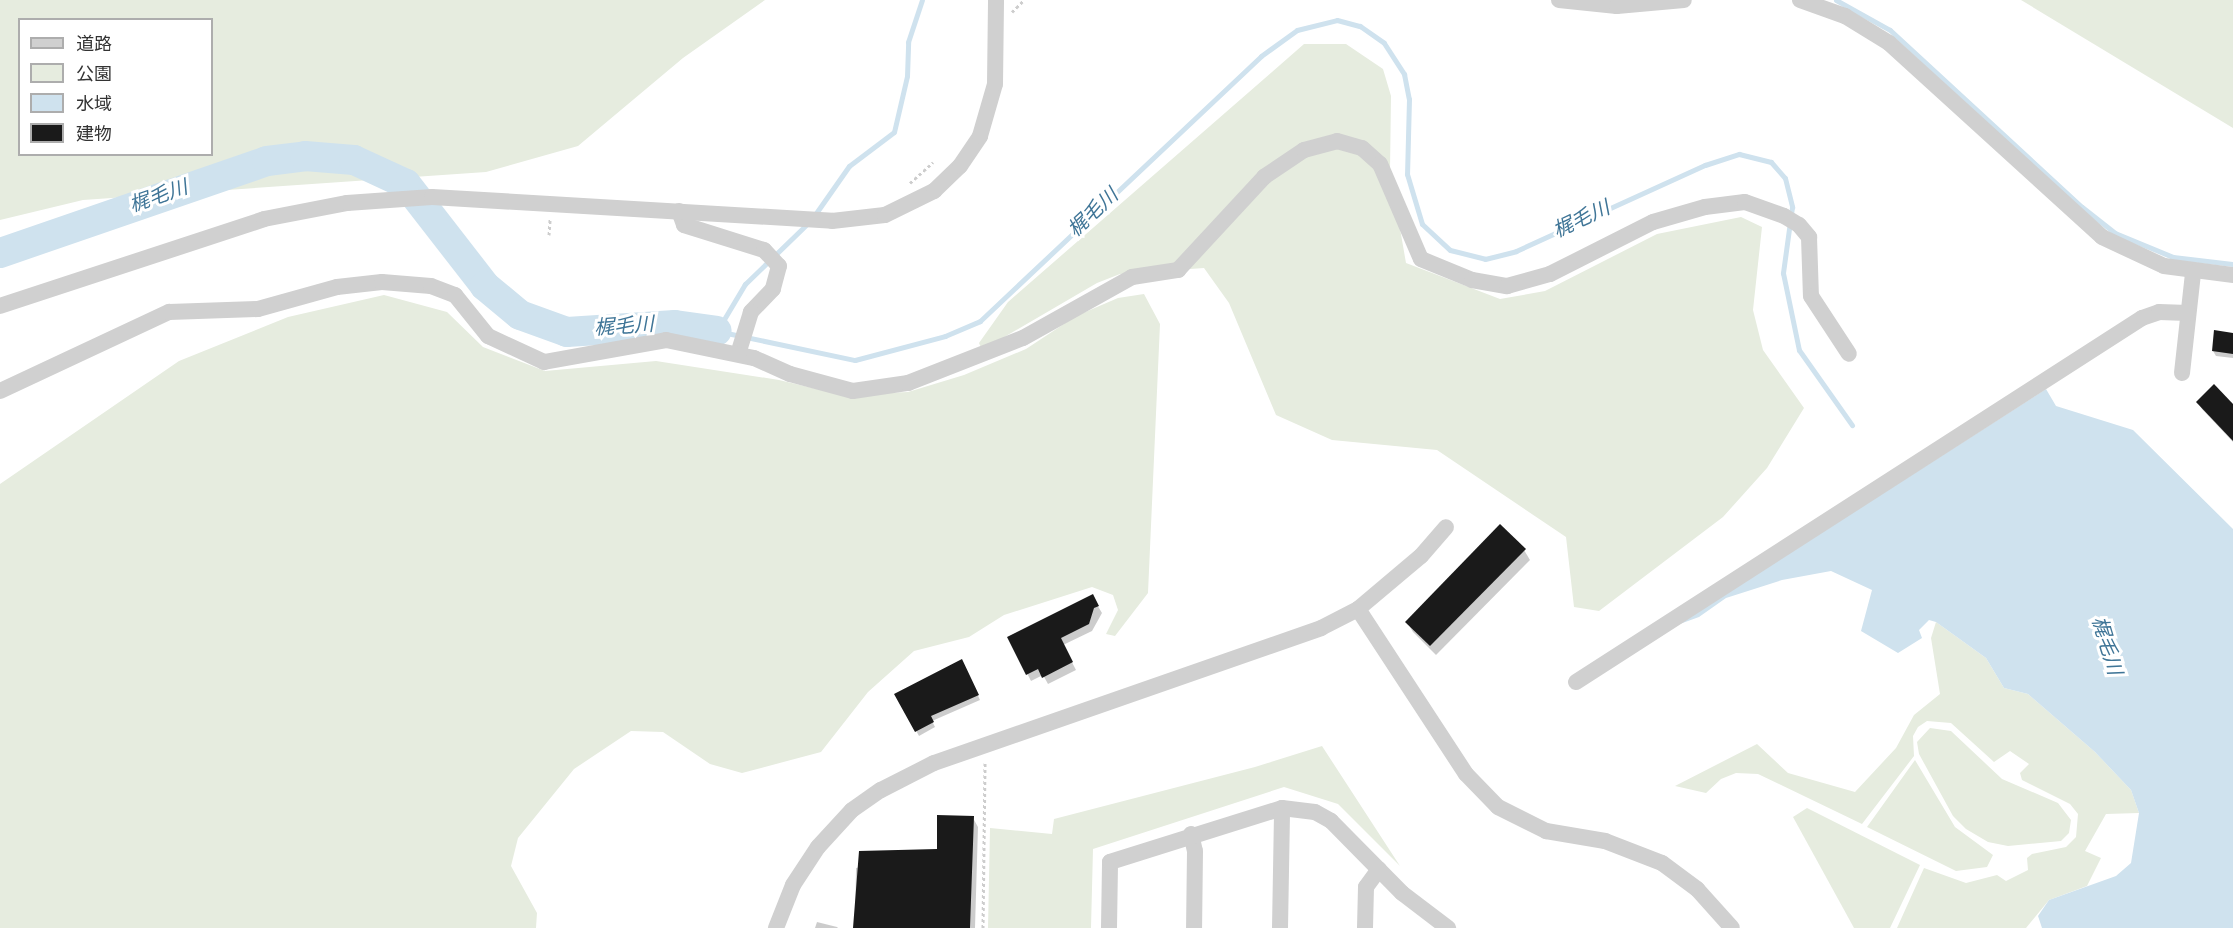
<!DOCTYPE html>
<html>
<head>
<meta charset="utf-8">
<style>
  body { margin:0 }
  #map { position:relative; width:2233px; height:928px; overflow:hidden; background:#fff; font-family:Overpass,"Noto Sans JP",sans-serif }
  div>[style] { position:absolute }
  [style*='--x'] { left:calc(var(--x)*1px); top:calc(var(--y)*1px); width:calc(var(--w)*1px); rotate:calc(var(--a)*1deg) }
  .green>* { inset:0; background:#e6ecdf }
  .water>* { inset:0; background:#cfe2ee }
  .shadow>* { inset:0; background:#0003 }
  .stream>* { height:5px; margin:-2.5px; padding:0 2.5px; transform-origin:2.5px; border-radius:2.5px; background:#cfe2ee }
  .river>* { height:30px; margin:-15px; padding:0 15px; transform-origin:15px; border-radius:15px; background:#cfe2ee }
  .building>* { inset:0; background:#1a1a1a }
  .path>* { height:3px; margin-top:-1.5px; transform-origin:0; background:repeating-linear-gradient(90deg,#cdcdcd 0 3px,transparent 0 6px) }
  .minor>* { height:16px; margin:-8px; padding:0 8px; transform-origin:8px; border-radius:8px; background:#d0d0d0 }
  span { translate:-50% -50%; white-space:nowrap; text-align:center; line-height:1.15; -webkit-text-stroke:6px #fff; paint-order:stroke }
  .water-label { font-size:20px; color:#3f7597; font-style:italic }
  .legend { position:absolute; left:18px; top:18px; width:195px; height:138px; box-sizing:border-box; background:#fff; border:2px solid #adadad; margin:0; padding:8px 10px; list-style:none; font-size:18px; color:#333 }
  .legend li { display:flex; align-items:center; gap:12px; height:30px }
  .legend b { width:30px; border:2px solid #adadad }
</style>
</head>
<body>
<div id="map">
  <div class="green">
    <div style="clip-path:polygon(evenodd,0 0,765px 0,683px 58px,578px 146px,486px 172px,83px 200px,0 220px,0 0,20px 20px,212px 20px,212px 154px,20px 154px,20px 20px)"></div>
    <div style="clip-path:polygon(2021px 0,2233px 0,2233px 128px)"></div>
    <div style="clip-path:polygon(1304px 44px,1346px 44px,1383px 69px,1391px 96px,1390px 171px,1406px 263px,1500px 299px,1545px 291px,1657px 234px,1741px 217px,1762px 227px,1753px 310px,1763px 350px,1804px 408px,1767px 468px,1723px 517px,1599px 611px,1574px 607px,1566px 537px,1437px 450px,1332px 440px,1276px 415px,1229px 303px,1204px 268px,1120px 274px,1097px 283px,982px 350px,979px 343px,1008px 302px)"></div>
    <div style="clip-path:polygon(1144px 294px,1160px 324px,1148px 593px,1115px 636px,1106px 634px,1118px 610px,1113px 595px,1092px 587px,1004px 615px,969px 637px,914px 651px,868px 692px,821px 752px,742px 773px,710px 764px,663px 732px,631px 731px,574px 769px,518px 838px,511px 866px,537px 913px,536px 928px,0 928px,0 484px,179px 361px,288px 317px,384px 295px,447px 312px,483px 347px,545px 371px,656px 361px,779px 380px,842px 395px,908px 392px,964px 375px,1026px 349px,1076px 316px,1118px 298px)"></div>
    <div style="clip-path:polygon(1936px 622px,1986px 658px,2004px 688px,2028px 694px,2095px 752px,2131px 790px,2139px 813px,2106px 814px,2085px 851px,2101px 858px,2087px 886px,2049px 900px,2026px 928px,1897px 928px,1924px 868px,1966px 883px,1997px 875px,2006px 881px,2028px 870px,2027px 858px,2032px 854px,2066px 847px,2076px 837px,2078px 814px,2070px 804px,2022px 780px,2020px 773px,2029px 764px,2010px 751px,1994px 762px,1951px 723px,1927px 721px,1918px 727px,1913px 736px,1914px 756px,1862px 824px,1758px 774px,1736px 773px,1721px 779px,1706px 793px,1675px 786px,1757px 744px,1788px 773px,1855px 792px,1896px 748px,1914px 715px,1940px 694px,1931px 638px)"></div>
    <div style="clip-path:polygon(1930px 728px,1951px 731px,2002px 779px,2058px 803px,2071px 820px,2069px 833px,2061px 841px,2008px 846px,1988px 842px,1966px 829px,1953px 816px,1919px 754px,1917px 742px)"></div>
    <div style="clip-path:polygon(1322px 746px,1400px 866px,1338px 804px,1284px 787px,1093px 849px,1091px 928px,988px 928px,990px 828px,1052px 834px,1054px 819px,1255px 767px)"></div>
    <div style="clip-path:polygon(1915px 760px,1955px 827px,1993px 855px,1987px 867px,1956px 871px,1867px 827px)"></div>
    <div style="clip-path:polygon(1807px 808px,1920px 865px,1890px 928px,1854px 928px,1793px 817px)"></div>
  </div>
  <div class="water">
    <div style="clip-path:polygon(2046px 389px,2056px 406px,2133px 430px,2233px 529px,2233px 928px,2042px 928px,2038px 916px,2049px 900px,2116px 876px,2131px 863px,2139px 813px,2131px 790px,2095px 752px,2028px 694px,2004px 688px,1986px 658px,1936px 622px,1929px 620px,1919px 630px,1922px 638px,1898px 653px,1861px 631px,1872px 590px,1831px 571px,1782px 580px,1726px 598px,1699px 617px,1677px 625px)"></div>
  </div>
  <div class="shadow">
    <div style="clip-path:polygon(2233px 334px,2233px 358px,2216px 356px,2213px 351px)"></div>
    <div style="clip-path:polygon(2198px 402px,2233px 406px,2233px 442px,2202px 409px)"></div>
    <div style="clip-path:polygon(1524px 550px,1530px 560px,1436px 655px,1413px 632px,1407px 622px)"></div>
    <div style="clip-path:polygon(1096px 603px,1102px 613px,1092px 631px,1063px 645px,1076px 670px,1048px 684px,1043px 675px,1031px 681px,1009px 638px)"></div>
    <div style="clip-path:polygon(964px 666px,980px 700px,932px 721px,935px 727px,919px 736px,896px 694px)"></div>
    <div style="clip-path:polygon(973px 818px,978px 827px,975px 928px,855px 928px,856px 868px,938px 850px)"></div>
    <div style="clip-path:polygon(817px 922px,837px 927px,838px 928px,815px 928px)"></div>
  </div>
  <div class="stream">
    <div style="--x:1836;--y:0;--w:62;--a:29.1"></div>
    <div style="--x:1890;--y:30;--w:261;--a:42.7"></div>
    <div style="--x:2082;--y:207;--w:42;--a:38.2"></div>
    <div style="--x:2115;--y:233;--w:63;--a:22.5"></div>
    <div style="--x:2173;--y:257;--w:60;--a:6.7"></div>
    <div style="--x:814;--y:216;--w:61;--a:-55"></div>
    <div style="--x:849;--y:166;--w:56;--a:-37.1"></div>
    <div style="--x:894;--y:132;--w:57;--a:-76.9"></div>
    <div style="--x:907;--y:76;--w:34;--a:-88"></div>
    <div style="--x:908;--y:42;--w:44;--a:-71.6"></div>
    <div style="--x:808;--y:223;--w:88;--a:135.9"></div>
    <div style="--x:745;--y:284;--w:55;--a:120.8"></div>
    <div style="--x:717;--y:331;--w:141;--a:11.9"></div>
    <div style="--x:855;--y:360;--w:93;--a:-14.9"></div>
    <div style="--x:945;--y:336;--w:38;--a:-23"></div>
    <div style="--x:980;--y:321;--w:386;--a:-43.3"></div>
    <div style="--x:1261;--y:56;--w:44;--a:-35.8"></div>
    <div style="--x:1297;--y:30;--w:41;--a:-14"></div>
    <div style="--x:1337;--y:20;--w:24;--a:15"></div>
    <div style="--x:1360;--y:26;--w:29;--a:35"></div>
    <div style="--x:1384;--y:43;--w:37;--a:57"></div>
    <div style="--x:1404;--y:74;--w:25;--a:79"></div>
    <div style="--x:1409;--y:99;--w:75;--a:91.5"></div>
    <div style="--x:1407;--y:174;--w:52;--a:73.3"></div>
    <div style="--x:1422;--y:224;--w:38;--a:43"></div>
    <div style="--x:1450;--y:250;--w:36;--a:14"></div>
    <div style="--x:1485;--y:259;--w:32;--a:-14"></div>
    <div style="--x:1516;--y:251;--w:208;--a:-24.5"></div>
    <div style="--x:1705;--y:165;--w:36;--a:-18"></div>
    <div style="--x:1739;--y:154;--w:33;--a:14"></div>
    <div style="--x:1771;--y:162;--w:21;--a:49"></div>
    <div style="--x:1785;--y:178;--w:30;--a:76"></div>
    <div style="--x:1792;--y:207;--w:67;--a:97.8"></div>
    <div style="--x:1783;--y:273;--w:79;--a:78.3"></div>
    <div style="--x:1799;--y:350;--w:92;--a:54.8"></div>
  </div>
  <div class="river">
    <div style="--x:0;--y:253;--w:282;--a:-19"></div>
    <div style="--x:267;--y:161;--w:38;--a:-7"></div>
    <div style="--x:305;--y:156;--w:49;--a:4.7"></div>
    <div style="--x:354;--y:160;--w:57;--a:24.8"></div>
    <div style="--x:406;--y:184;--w:129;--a:52.2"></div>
    <div style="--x:485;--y:286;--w:45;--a:39.6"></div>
    <div style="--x:520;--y:315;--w:50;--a:19.9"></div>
    <div style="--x:567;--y:332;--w:108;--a:-3.7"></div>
    <div style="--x:675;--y:325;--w:42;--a:8.1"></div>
  </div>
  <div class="building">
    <div style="clip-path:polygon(2214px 330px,2233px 333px,2233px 354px,2212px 351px)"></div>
    <div style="clip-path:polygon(2214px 384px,2233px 404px,2233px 441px,2196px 402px)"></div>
    <div style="clip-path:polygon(1500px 524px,1526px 549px,1430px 646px,1405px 622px)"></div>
    <div style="clip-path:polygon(1093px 594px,1099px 606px,1094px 608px,1089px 624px,1061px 638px,1073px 662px,1042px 678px,1038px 669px,1026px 675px,1007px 637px)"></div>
    <div style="clip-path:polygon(962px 659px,979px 695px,931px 716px,934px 722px,915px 732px,894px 694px)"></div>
    <div style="clip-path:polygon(937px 815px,974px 816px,970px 928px,853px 928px,859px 851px,937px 849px)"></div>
  </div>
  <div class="path">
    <div style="--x:1012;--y:12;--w:17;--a:-45"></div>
    <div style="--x:910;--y:183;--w:31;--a:-42"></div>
    <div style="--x:549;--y:235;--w:16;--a:-86"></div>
    <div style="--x:983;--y:928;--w:165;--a:-89.3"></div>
  </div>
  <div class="minor">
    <div style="--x:1559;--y:0;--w:58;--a:5.9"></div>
    <div style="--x:1617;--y:6;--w:67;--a:-5.1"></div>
    <div style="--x:1800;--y:0;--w:48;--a:19.6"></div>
    <div style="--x:1845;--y:16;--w:52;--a:31.5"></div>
    <div style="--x:1889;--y:43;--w:288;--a:42.3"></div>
    <div style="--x:2102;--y:237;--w:68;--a:25.1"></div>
    <div style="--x:2164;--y:266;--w:70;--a:7.4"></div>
    <div style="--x:679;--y:211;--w:15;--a:70"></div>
    <div style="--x:684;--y:225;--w:84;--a:17.4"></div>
    <div style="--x:764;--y:250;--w:22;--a:47"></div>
    <div style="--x:779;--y:266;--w:24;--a:105"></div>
    <div style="--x:773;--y:289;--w:32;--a:134"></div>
    <div style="--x:751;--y:312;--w:44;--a:107.2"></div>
    <div style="--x:0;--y:306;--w:278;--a:-18.2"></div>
    <div style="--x:264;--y:219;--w:85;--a:-10.9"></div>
    <div style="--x:347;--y:203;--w:85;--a:-4"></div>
    <div style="--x:432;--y:197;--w:401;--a:3.4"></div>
    <div style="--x:832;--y:221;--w:53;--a:-6.5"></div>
    <div style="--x:885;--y:215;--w:55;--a:-26.1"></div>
    <div style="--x:934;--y:191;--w:36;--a:-44"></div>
    <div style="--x:960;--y:166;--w:36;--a:-56"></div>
    <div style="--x:980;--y:136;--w:54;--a:-73.9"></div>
    <div style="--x:995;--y:84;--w:84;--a:-89.3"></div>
    <div style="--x:2182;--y:373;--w:101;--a:-83.7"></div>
    <div style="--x:0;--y:391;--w:187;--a:-25.1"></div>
    <div style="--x:169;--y:312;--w:89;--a:-1.9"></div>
    <div style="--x:258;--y:309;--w:82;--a:-15.6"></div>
    <div style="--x:337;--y:287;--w:45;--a:-6.3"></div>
    <div style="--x:382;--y:282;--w:49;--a:4.7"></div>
    <div style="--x:431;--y:286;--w:26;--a:21"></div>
    <div style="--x:455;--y:295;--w:53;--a:51.2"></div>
    <div style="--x:488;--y:336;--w:62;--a:24.9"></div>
    <div style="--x:544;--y:362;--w:124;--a:-10.2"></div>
    <div style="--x:666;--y:340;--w:90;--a:11.6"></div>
    <div style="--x:754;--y:358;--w:39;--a:24"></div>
    <div style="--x:790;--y:374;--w:65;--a:15.1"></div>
    <div style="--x:853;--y:391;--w:56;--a:-8.3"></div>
    <div style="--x:908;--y:383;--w:123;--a:-21.4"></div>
    <div style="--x:1023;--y:338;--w:125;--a:-29.2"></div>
    <div style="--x:1132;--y:277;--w:47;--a:-8.7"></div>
    <div style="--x:1178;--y:270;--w:127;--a:-47.2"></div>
    <div style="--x:1264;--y:177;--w:48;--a:-34"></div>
    <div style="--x:1304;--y:150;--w:34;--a:-15"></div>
    <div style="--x:1337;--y:141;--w:26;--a:16"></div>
    <div style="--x:1362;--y:148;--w:24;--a:42"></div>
    <div style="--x:1380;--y:164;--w:103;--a:66.7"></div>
    <div style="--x:1421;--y:259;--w:55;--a:22.4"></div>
    <div style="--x:1472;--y:280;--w:36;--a:10"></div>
    <div style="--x:1507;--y:286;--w:45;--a:-15.6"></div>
    <div style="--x:1550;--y:274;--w:115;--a:-26.8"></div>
    <div style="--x:1653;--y:222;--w:54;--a:-16.1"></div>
    <div style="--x:1705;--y:207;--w:40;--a:-7.1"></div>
    <div style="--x:1745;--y:202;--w:41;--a:19.7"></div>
    <div style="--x:1784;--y:216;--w:17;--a:31"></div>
    <div style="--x:1799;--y:225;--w:16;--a:50"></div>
    <div style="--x:1809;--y:237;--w:59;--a:88.1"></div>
    <div style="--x:1811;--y:296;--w:69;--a:56.8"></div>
    <div style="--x:1358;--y:609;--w:197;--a:56.8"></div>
    <div style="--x:1466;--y:774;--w:46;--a:45.9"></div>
    <div style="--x:1498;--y:807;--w:54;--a:26.6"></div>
    <div style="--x:1546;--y:831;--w:60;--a:9.6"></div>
    <div style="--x:1605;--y:841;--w:61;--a:21.1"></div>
    <div style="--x:1662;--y:863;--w:44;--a:36.6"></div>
    <div style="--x:1697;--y:889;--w:52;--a:48.1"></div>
    <div style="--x:1576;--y:682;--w:673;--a:-32.75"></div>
    <div style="--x:2142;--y:318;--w:18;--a:-19"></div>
    <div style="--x:2159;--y:312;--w:29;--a:2"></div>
    <div style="--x:1191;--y:834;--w:17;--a:77"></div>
    <div style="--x:1195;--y:851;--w:77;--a:90.7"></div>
    <div style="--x:776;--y:928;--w:46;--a:-68.4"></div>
    <div style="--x:793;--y:885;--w:45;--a:-56.7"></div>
    <div style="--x:818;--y:847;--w:50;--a:-47.4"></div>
    <div style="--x:852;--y:810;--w:35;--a:-35"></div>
    <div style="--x:881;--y:790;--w:59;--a:-27"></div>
    <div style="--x:934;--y:763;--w:410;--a:-19.2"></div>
    <div style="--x:1321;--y:628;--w:42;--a:-27.2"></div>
    <div style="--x:1358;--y:609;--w:82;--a:-40.1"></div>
    <div style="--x:1421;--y:556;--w:38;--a:-49"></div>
    <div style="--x:1109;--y:928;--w:66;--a:-89.1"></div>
    <div style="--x:1110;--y:862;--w:180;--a:-17.4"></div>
    <div style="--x:1282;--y:808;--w:33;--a:7"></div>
    <div style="--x:1315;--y:812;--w:18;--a:29"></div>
    <div style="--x:1331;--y:821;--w:101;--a:45.4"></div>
    <div style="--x:1402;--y:893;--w:58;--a:37.3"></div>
    <div style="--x:1280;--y:928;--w:120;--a:-89"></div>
    <div style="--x:1365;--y:928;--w:41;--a:-88.6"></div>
    <div style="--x:1366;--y:887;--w:22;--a:-54"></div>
  </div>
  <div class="water-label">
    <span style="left:159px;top:198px;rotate:-19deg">梶毛川</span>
    <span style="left:1094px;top:214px;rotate:-43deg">梶毛川</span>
    <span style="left:1582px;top:221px;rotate:-25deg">梶毛川</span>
    <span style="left:624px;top:328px;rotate:-4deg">梶毛川</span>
    <span style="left:2105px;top:646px;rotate:73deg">梶毛川</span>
  </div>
  <ul class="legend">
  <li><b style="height:8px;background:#d0d0d0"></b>道路</li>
  <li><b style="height:16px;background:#e6ecdf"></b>公園</li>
  <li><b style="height:16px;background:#cfe2ee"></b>水域</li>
  <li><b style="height:16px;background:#1a1a1a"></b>建物</li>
  </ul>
</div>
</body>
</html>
